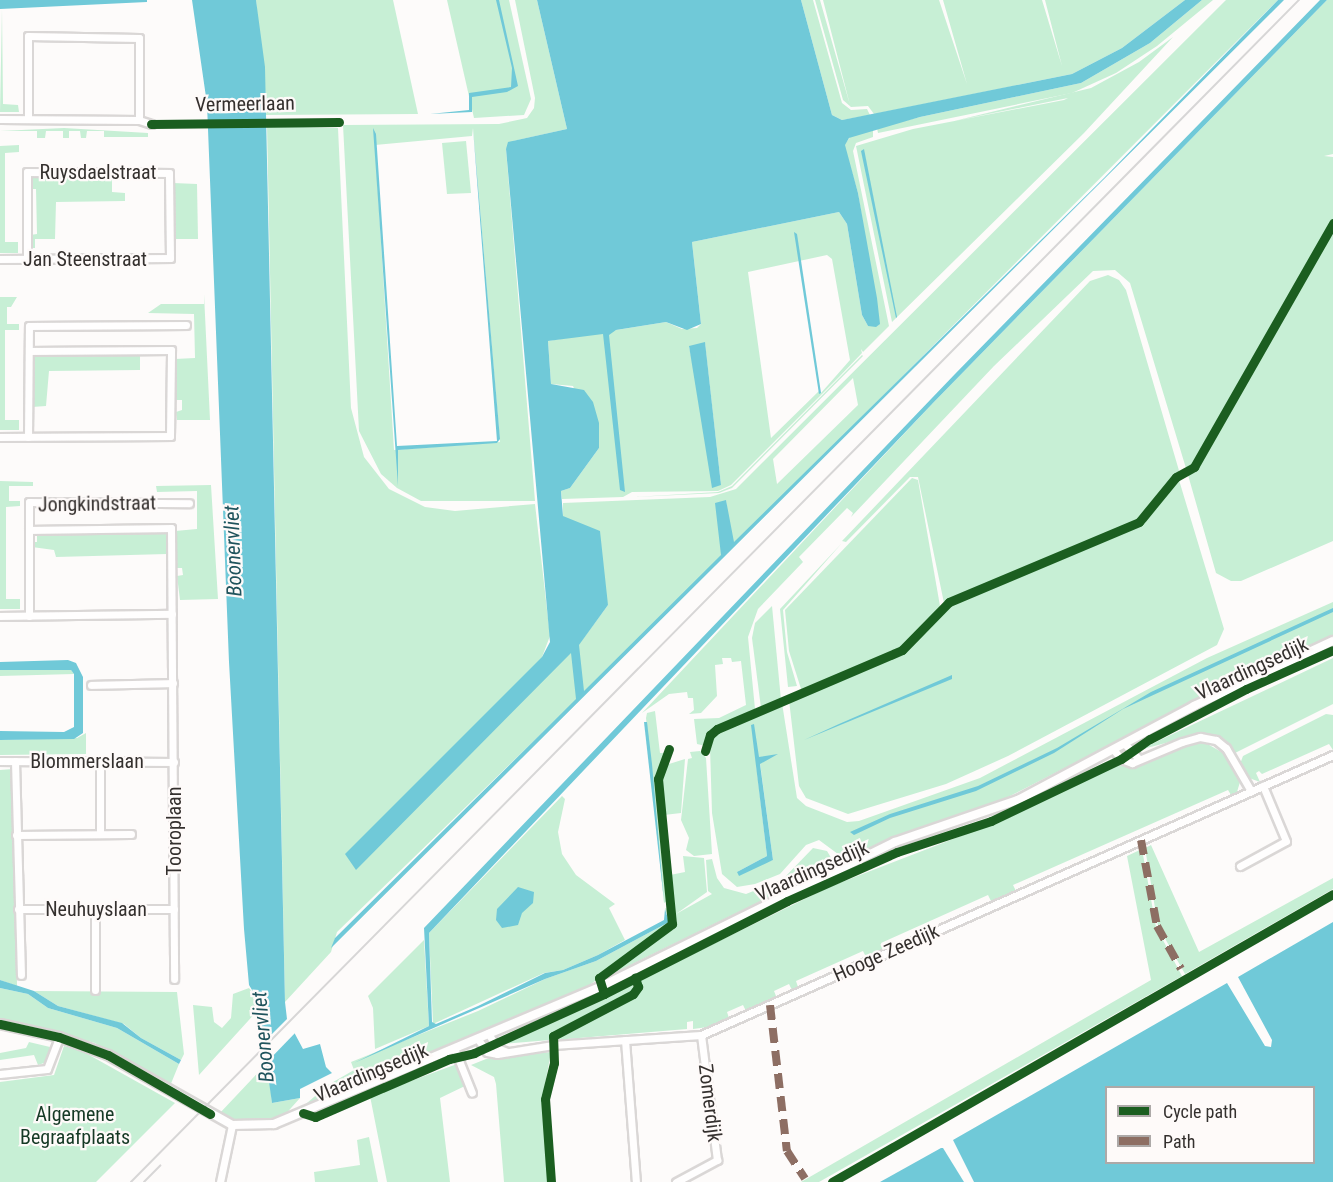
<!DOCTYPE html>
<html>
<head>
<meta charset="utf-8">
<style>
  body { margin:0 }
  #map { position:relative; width:1333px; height:1182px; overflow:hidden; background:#fdfbfa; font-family:"Roboto Condensed",sans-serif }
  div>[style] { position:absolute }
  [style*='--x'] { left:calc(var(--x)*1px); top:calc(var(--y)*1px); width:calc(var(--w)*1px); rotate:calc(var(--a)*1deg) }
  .green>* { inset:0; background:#c7efd5 }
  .water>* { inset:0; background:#70c9d8 }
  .pier>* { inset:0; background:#fdfbfa }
  .roads { filter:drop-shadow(2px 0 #dad7d6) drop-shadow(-2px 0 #dad7d6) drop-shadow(0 2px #dad7d6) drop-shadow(0 -2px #dad7d6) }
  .minor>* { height:7px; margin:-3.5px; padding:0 3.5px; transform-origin:3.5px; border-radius:3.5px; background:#fffefe }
  .tertiary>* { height:8px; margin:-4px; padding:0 4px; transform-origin:4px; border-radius:4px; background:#fffefe }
  .tram>* { height:1.5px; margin:-0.75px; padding:0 0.75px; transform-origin:0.75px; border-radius:0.75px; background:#d7d6d6 }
  .quiet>* { height:8px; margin-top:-4px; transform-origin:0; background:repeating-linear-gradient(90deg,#8d6e63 0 15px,transparent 0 23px) }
  .cycleway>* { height:9px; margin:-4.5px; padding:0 4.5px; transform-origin:4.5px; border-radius:4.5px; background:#1b5e20 }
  span { translate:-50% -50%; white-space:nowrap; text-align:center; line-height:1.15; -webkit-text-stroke:4.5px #fefaf9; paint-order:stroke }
  .street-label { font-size:20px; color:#34302e }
  .park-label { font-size:20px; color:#153925 }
  .water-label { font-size:21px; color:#1f535c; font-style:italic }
  .legend { position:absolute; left:1105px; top:1086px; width:210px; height:78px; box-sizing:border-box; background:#fefaf9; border:2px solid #ada9a8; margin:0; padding:8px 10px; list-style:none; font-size:18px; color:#34302e }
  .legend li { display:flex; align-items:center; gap:12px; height:30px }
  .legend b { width:30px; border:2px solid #ada9a8 }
</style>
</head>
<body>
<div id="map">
  <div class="green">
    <div style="clip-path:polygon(256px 0,393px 0,418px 114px,266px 115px)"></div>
    <div style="clip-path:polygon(447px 0,509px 0,531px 99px,524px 115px,474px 118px)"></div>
    <div style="clip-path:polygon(evenodd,515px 0,537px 0,567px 129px,513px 141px,506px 149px,535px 501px,421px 501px,397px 488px,381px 474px,359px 431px,343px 125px,499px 124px,527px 118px,534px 108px,535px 98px,515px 0,473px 128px,500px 442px,394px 450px,375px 145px,472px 136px,473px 128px)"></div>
    <div style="clip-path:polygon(801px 0,813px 0,842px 103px,851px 110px,867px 109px,870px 115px,842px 120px,832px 115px)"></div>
    <div style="clip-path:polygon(815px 0,820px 0,850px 105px,823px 0,939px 0,967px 84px,943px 0,1042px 0,1062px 66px,1045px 0,1185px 0,1122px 48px,1072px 74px,874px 114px,868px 106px,851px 107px,843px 100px)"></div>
    <div style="clip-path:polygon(1202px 0,1213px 0,1157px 46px,1116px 73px,1072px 93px,878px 133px,877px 128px,920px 117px,1081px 83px,1150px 43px)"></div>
    <div style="clip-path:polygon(evenodd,1226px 0,1278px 0,731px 548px,726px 500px,721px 559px,337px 932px,331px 952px,285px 1002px,267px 126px,338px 128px,351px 408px,364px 457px,389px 489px,425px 507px,455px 511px,535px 504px,550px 636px,542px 657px,577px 647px,608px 605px,563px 516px,563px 503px,710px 497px,736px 489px,1226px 0,853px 378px,858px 405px,777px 484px,773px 459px,853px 378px)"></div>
    <div style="clip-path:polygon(1327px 0,1333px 0,1333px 154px,1324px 156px,1333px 157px,1333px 221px,1190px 469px,1187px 471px,1185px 465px,1130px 283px,1115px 270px,1093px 271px,994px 366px,851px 517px,853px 513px,847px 508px,799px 557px,803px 562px,758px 609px,748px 637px,755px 709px,712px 729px,706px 746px,697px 744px,694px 719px,719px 718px,746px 705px,741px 661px,732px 662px,731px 658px,722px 658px,723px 664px,715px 665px,717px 696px,701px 713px,689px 714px,694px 710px,693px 698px,688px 698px,687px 692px,669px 694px,642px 713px,933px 403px)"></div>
    <div style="clip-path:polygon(2px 8px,3px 104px,18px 105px,19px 112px,0 112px)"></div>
    <div style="clip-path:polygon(1173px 37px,1084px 133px,892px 322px,856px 146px,913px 129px,1064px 100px,1068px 98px,954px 121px,1091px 88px,1139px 62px)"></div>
    <div style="clip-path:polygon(64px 128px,148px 133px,148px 137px,104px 137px,104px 131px,87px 131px,86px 138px,81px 138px,80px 131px,69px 131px,69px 138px,63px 138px,63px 131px,46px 131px,45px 138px,37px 138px,37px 131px,0 131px)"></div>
    <div style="clip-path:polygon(evenodd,873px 130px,873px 137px,856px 143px,853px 151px,889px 326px,863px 352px,861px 349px,862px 353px,839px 377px,731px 485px,718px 491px,632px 492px,623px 497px,562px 499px,561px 491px,570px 488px,599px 448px,573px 386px,551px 384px,548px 341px,666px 322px,682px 329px,697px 328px,701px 324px,692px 242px,839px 212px,847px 224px,862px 315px,868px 326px,879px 325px,858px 193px,844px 145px,851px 136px,873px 130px,827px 255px,832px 259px,850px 360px,821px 393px,819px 391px,771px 438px,748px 272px,827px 255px,873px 130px,705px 343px,721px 485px,689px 347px,705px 343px)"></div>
    <div style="clip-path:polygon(466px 141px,471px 193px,447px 194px,442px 143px)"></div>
    <div style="clip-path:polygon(19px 145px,19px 152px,5px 153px,5px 242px,18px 242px,18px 253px,0 253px,0 146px)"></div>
    <div style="clip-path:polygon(30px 175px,112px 178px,112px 192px,125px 193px,125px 201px,56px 202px,55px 239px,35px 239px,35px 248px,30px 248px,30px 235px,37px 234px,36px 189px,30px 189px)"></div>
    <div style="clip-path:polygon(173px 183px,197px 184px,198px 239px,174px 239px)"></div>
    <div style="clip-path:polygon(1333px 225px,1333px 541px,1241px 581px,1231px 581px,1216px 573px,1188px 475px,1195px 469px)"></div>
    <div style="clip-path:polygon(1108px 275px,1119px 280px,1126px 290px,1180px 474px,1142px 518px,944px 603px,918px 477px,910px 477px,846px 542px,842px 541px,1090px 281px)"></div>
    <div style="clip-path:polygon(204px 294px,210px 420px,177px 420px,176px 412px,182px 410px,182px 400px,176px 400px,175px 359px,195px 358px,194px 314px,148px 313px,161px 304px,204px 304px)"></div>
    <div style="clip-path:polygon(0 297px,17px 297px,11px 307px,7px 307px,7px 324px,19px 324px,19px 330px,5px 330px,5px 420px,19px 420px,19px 430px,0 430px)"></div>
    <div style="clip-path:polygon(31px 354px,140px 354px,140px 370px,49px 371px,46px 406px,32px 407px)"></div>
    <div style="clip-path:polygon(862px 355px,863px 356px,732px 488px,719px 493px,634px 497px,718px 492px,732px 486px)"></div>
    <div style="clip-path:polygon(912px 478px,918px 480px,940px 606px,905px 646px,802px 692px,789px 651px,785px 610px)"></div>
    <div style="clip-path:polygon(1179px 480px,1224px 629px,1217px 645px,1008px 756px,946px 784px,848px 814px,806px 798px,799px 786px,789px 700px,905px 650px,948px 604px,1131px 529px)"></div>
    <div style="clip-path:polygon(0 481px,33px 482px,33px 486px,9px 486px,9px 501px,20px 501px,20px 506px,6px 507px,6px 599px,20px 599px,20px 609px,0 609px)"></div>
    <div style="clip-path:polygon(211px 485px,218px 599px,180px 600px,177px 576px,183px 575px,182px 568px,177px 568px,174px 536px,175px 531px,197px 529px,197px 491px,157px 492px,156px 486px)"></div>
    <div style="clip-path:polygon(36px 533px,167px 533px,167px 554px,56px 557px,54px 550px,32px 547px,32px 542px,37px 542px,37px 536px,33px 536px)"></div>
    <div style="clip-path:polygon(842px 543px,783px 610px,787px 652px,797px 686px,788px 687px,780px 609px)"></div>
    <div style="clip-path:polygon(evenodd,1333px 602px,1333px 638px,1229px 684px,1008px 797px,846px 860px,819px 840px,806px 845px,780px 874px,755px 884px,737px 887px,722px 874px,712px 813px,710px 747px,714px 734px,721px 729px,782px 703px,797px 798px,806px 806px,847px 822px,859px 821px,980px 778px,1207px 658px,1333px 602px,756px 763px,760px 763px,773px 860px,737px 872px,767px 856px,756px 763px)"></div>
    <div style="clip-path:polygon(772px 606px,781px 700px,761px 708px,752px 638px,755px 623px)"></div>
    <div style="clip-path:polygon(1333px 658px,1333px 704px,1235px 753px,1221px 737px,1204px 733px,1139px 750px)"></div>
    <div style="clip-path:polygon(0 670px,71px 670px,74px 674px,0 676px)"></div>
    <div style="clip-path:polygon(655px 711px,660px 753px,664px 753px,656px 776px,670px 899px,664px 903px,646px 718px,647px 713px)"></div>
    <div style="clip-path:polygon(1326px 714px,1333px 715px,1333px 750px,1329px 744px,1262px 774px,1259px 771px,1256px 773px,1260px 782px,1249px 778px,1240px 764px,1243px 756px)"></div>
    <div style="clip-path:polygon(86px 733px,86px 754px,0 755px,0 740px,77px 738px)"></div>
    <div style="clip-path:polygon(1204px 742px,1225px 754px,1240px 782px,1237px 792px,1231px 795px,1228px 790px,1013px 885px,1016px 891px,991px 901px,988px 895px,881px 943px,883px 950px,866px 957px,863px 951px,796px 981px,798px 987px,792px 990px,789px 984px,774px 991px,776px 996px,746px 1011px,743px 1005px,727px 1012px,729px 1018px,708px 1027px,693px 1029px,693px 1021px,687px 1022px,687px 1029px,555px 1040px,633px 996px,641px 986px,640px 980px,829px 887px,1010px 817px,1119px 763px,1132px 768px,1174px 749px)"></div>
    <div style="clip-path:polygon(700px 751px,706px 758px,712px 854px,694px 856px,686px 850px,689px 838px,681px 820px,688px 759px,692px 758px,690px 752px)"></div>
    <div style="clip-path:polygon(668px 758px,669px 764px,685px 759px,681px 813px,664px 815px,660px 775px)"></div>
    <div style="clip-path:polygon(13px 769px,17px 986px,0 980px,0 770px)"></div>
    <div style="clip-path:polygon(562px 796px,565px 799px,558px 832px,562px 854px,576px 875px,615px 904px,609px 908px,625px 940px,598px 955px,563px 970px,544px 973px,433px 1024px,429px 933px)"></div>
    <div style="clip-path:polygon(1151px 845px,1199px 952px,1333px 878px,1333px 889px,1185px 974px,1158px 926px,1145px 848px)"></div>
    <div style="clip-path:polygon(813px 848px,827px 851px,833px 861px,830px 867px,602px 979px,672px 926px,670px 875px,685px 872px,683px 856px,704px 858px,707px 892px,676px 914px,712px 894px,708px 891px,706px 860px,712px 859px,717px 878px,724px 888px,746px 894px,783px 879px)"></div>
    <div style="clip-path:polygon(1142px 849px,1156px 927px,1182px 976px,819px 1182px,801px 1182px,1151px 980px,1127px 856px)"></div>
    <div style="clip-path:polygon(665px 908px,670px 910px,671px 921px,667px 927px,587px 987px,300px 1109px,328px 1085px,354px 1070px,351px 1062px,478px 1011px,545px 979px,596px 961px,669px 922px)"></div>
    <div style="clip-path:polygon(424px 940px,429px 1026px,375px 1049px,373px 1008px,368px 996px)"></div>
    <div style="clip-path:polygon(634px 981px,632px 992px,550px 1034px,550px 1040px,501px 1044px)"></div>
    <div style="clip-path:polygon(0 988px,28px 994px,48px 1008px,117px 1028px,179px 1064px,170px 1086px,95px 1043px,0 1018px)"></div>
    <div style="clip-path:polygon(249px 988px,257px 998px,258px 1010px,199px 1075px,193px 1005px,212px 1007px,214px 1022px,222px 1028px,231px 1018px,233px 994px)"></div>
    <div style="clip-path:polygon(34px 991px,177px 992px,184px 1054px,181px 1060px,141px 1038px,124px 1024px,58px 1006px)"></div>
    <div style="clip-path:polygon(29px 1042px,50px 1047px,47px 1062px,38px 1065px,34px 1055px,0 1060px,0 1053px,26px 1048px)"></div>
    <div style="clip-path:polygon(64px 1046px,82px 1051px,175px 1103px,96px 1182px,0 1182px,0 1082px,54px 1075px)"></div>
    <div style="clip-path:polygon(551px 1052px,542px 1101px,550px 1182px,504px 1182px,496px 1084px,494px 1077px,471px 1065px,486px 1059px)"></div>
    <div style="clip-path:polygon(268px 1062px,272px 1103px,300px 1098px,283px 1117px,238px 1122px,219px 1114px)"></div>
    <div style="clip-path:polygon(457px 1064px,467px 1085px,440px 1098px,450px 1182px,387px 1182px,370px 1096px)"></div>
    <div style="clip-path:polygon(369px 1137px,378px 1182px,315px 1182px,314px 1172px,360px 1165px,357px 1140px)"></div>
  </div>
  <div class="water">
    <div style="clip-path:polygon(0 0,147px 0,147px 2px,0 9px)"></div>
    <div style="clip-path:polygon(192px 0,256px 0,265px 67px,285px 1002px,287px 1019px,303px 1049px,320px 1044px,326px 1067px,332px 1073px,300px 1089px,300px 1098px,272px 1103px,257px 998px,249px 985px,244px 929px,229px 662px,207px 104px)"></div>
    <div style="clip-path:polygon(496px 0,499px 0,518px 86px,507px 92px,472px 97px,472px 112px,430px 114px,469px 110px,469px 93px,511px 87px,512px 68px)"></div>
    <div style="clip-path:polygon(537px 0,801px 0,832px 115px,842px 120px,1072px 74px,1122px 48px,1185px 0,1202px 0,1150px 43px,1081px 83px,920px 117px,849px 138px,845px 145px,858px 193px,877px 298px,880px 324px,876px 327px,868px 326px,862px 315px,847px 224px,839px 212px,692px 242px,701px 324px,687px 330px,666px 322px,616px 330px,609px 335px,625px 492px,620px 490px,603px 334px,548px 341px,551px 384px,584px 390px,593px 402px,599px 423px,599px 448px,570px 488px,561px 491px,563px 516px,600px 531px,608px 605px,579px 645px,584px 691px,721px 555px,715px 503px,726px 500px,734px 542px,1104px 178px,1278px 0,1284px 0,331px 948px,335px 938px,576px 699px,571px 653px,356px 870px,345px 854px,542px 657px,550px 642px,506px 149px,508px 142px,567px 129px)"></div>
    <div style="clip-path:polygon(1320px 0,1327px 0,933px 403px,429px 933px,432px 1022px,436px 1024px,478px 1006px,545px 973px,563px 970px,598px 955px,664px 920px,665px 909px,669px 922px,596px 961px,545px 979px,354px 1063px,429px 1026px,424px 928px,955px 374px)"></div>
    <div style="clip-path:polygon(373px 128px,376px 134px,397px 446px,497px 441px,473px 128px,500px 439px,497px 443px,398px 450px,398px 486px)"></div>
    <div style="clip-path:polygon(864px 149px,897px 317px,896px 318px,861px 151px)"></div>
    <div style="clip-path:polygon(794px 232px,797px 234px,821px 393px,819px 394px)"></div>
    <div style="clip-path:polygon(705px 342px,721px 485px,712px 488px,689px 346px)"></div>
    <div style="clip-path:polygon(1333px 608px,1333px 612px,1123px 709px,1054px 753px,976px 791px,890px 818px,854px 835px,850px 832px,890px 814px,978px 786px,1057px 748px,1151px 692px)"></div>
    <div style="clip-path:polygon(68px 660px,76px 663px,83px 677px,83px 733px,74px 739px,0 740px,0 731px,64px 732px,74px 727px,74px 674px,71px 670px,0 670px,0 662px)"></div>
    <div style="clip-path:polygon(952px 675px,952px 679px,804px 740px,839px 724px)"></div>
    <div style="clip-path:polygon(644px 722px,647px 722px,652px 764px,664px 901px)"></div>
    <div style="clip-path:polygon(754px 724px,759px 757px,778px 754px,760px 764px,773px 860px,739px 876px,737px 872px,767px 856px,751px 725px)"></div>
    <div style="clip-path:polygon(518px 887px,534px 892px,533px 903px,522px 913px,518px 925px,502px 928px,496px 920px,497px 909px)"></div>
    <div style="clip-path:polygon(evenodd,1333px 922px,1333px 1182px,974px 1182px,953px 1140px,1227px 983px,1265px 1046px,1271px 1047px,1272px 1040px,1238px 977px,1333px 922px,1106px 1088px,1314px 1088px,1314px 1162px,1106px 1162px,1106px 1088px)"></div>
    <div style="clip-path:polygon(0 980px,34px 991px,58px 1006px,122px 1023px,141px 1038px,181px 1060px,179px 1064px,117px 1028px,48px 1008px,28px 994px,0 988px)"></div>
    <div style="clip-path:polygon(943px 1148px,964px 1182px,880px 1182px,941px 1148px)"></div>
  </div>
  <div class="pier">
    <div style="clip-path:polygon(290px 1016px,296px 1032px,265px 1064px,260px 1046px)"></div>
  </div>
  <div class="roads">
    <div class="minor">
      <div style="--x:0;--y:119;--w:139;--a:0.4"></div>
      <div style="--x:139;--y:120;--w:13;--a:18"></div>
      <div style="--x:28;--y:119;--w:83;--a:-90"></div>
      <div style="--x:28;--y:36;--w:111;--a:1"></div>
      <div style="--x:139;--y:38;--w:82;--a:90"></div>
      <div style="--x:0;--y:259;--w:170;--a:-0.3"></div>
      <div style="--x:170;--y:258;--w:85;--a:-90.7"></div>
      <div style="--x:169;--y:173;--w:142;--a:-179.6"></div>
      <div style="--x:27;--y:172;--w:87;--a:90"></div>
      <div style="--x:0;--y:437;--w:170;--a:-0.3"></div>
      <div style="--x:170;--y:436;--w:86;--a:-89.3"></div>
      <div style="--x:171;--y:350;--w:142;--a:179.6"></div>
      <div style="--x:28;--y:437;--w:111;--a:-89.5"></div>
      <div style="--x:29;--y:326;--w:157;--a:-0.4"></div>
      <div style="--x:29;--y:530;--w:142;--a:-0.8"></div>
      <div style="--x:171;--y:528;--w:451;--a:89.6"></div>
      <div style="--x:0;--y:616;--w:172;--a:-0.7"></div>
      <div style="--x:29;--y:616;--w:114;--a:-90"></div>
      <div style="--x:29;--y:502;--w:160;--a:0.4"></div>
      <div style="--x:91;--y:685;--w:82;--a:-1.4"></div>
      <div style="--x:1124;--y:743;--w:22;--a:47"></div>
      <div style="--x:1113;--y:749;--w:13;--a:51"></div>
      <div style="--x:1121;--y:759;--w:12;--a:20"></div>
      <div style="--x:1132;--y:763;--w:54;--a:-22.8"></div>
      <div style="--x:1182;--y:742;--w:19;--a:-16"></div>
      <div style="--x:1200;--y:737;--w:16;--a:11"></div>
      <div style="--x:1216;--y:740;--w:13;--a:39"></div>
      <div style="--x:1226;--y:748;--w:50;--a:59.8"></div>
      <div style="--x:0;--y:761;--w:174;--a:0.3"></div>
      <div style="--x:15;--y:761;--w:214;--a:88.4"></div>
      <div style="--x:100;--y:834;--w:73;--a:-90"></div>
      <div style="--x:16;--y:835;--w:115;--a:-0.5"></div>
      <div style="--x:1240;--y:866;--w:52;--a:-28.5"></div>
      <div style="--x:1286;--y:841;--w:60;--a:-112.7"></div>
      <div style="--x:18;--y:909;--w:156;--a:0"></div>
      <div style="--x:95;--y:910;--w:80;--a:90"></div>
      <div style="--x:488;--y:1033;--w:17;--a:59"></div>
      <div style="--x:497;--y:1048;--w:9;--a:21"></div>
      <div style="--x:477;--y:1038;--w:17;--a:54"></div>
      <div style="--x:487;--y:1052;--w:10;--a:11"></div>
      <div style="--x:497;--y:1054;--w:57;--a:-9.1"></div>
      <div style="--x:553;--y:1045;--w:148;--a:-3.9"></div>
      <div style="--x:701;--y:1035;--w:691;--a:-23.9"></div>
      <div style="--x:625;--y:1040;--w:142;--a:85.6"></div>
      <div style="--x:454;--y:1048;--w:48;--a:68.2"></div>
      <div style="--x:0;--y:1074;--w:47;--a:-6.1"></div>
      <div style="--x:47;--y:1069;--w:34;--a:-69"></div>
      <div style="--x:220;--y:1182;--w:58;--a:-78.1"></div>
      <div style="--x:676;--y:1182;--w:47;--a:-28.2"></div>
      <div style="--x:717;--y:1160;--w:126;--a:-97.3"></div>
    </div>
    <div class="tertiary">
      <div style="--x:0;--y:1024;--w:60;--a:12.4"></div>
      <div style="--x:59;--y:1037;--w:52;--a:20.2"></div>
      <div style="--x:108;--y:1055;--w:142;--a:29.4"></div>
      <div style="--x:232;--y:1125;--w:42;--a:-1.4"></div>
      <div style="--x:274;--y:1124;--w:356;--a:-22.8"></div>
      <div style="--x:602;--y:986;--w:326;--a:-26.2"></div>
      <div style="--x:895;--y:842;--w:130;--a:-18.9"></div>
      <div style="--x:1018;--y:800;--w:200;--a:-28.1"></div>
      <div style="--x:1194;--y:706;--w:153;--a:-25.1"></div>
    </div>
  </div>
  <div class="tram">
    <div style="--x:131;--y:1182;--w:1662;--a:-45.34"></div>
    <div style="--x:144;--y:1182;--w:23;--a:-45"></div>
  </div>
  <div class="quiet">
    <div style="--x:1141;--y:840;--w:87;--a:79.5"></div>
    <div style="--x:1157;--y:926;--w:49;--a:60.8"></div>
    <div style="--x:770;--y:1005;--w:147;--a:83.4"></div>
    <div style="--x:787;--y:1151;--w:33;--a:57"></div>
  </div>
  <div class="cycleway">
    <div style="--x:151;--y:124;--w:188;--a:-0.6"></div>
    <div style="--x:705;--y:751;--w:17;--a:-73"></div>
    <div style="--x:710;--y:735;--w:9;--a:-41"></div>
    <div style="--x:717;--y:729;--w:201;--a:-23.1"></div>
    <div style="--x:902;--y:650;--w:67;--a:-45.6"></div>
    <div style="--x:949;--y:602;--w:206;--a:-22.8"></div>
    <div style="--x:1139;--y:522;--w:58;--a:-50.6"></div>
    <div style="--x:1176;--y:477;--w:21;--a:-29"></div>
    <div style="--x:1194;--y:467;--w:281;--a:-60.3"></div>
    <div style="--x:604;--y:994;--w:17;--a:-107"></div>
    <div style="--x:599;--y:978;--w:91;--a:-36.5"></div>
    <div style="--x:672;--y:924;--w:146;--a:-95.5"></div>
    <div style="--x:658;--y:779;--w:32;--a:-70"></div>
    <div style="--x:0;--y:1024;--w:60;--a:12.4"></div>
    <div style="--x:59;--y:1037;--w:52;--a:20.2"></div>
    <div style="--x:108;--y:1055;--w:118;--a:30"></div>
    <div style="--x:303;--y:1113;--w:13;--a:18"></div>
    <div style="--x:315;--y:1117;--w:146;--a:-23.4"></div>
    <div style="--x:449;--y:1059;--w:26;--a:-13"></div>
    <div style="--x:474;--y:1053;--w:143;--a:-24.4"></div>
    <div style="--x:604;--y:994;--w:205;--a:-26.9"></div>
    <div style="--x:787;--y:901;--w:120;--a:-24"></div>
    <div style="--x:897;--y:852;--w:99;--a:-18.3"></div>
    <div style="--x:991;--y:821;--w:144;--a:-25.5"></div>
    <div style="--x:1121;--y:759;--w:35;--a:-35"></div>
    <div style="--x:1150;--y:739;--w:108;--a:-27.5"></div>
    <div style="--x:1246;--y:689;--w:95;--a:-24.1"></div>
    <div style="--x:551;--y:1182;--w:83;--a:-94.1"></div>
    <div style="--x:545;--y:1099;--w:37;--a:-76"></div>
    <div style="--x:554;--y:1063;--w:27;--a:-92"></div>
    <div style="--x:553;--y:1036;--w:90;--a:-27.7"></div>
    <div style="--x:633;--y:994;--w:9;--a:-54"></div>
    <div style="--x:638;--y:987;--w:10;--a:-107"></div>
    <div style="--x:832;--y:1182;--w:578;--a:-29.89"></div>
  </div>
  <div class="street-label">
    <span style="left:245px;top:104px;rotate:-1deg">Vermeerlaan</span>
    <span style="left:98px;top:172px">Ruysdaelstraat</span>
    <span style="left:85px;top:259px">Jan Steenstraat</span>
    <span style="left:97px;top:504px;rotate:-1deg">Jongkindstraat</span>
    <span style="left:1252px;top:669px;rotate:-25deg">Vlaardingsedijk</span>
    <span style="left:87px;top:761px">Blommerslaan</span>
    <span style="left:174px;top:831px;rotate:-90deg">Tooroplaan</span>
    <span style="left:812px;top:871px;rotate:-24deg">Vlaardingsedijk</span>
    <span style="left:96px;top:909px">Neuhuyslaan</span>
    <span style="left:886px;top:953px;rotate:-24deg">Hooge Zeedijk</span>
    <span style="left:371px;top:1073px;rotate:-23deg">Vlaardingsedijk</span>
    <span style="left:710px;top:1103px;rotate:83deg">Zomerdijk</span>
  </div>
  <div class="park-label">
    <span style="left:75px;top:1126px">Algemene<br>Begraafplaats</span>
  </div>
  <div class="water-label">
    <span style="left:233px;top:551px;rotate:-92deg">Boonervliet</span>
    <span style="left:263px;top:1037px;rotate:-95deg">Boonervliet</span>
  </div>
  <ul class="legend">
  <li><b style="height:8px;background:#1b5e20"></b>Cycle path</li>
  <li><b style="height:8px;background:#8d6e63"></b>Path</li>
  </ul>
</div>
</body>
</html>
